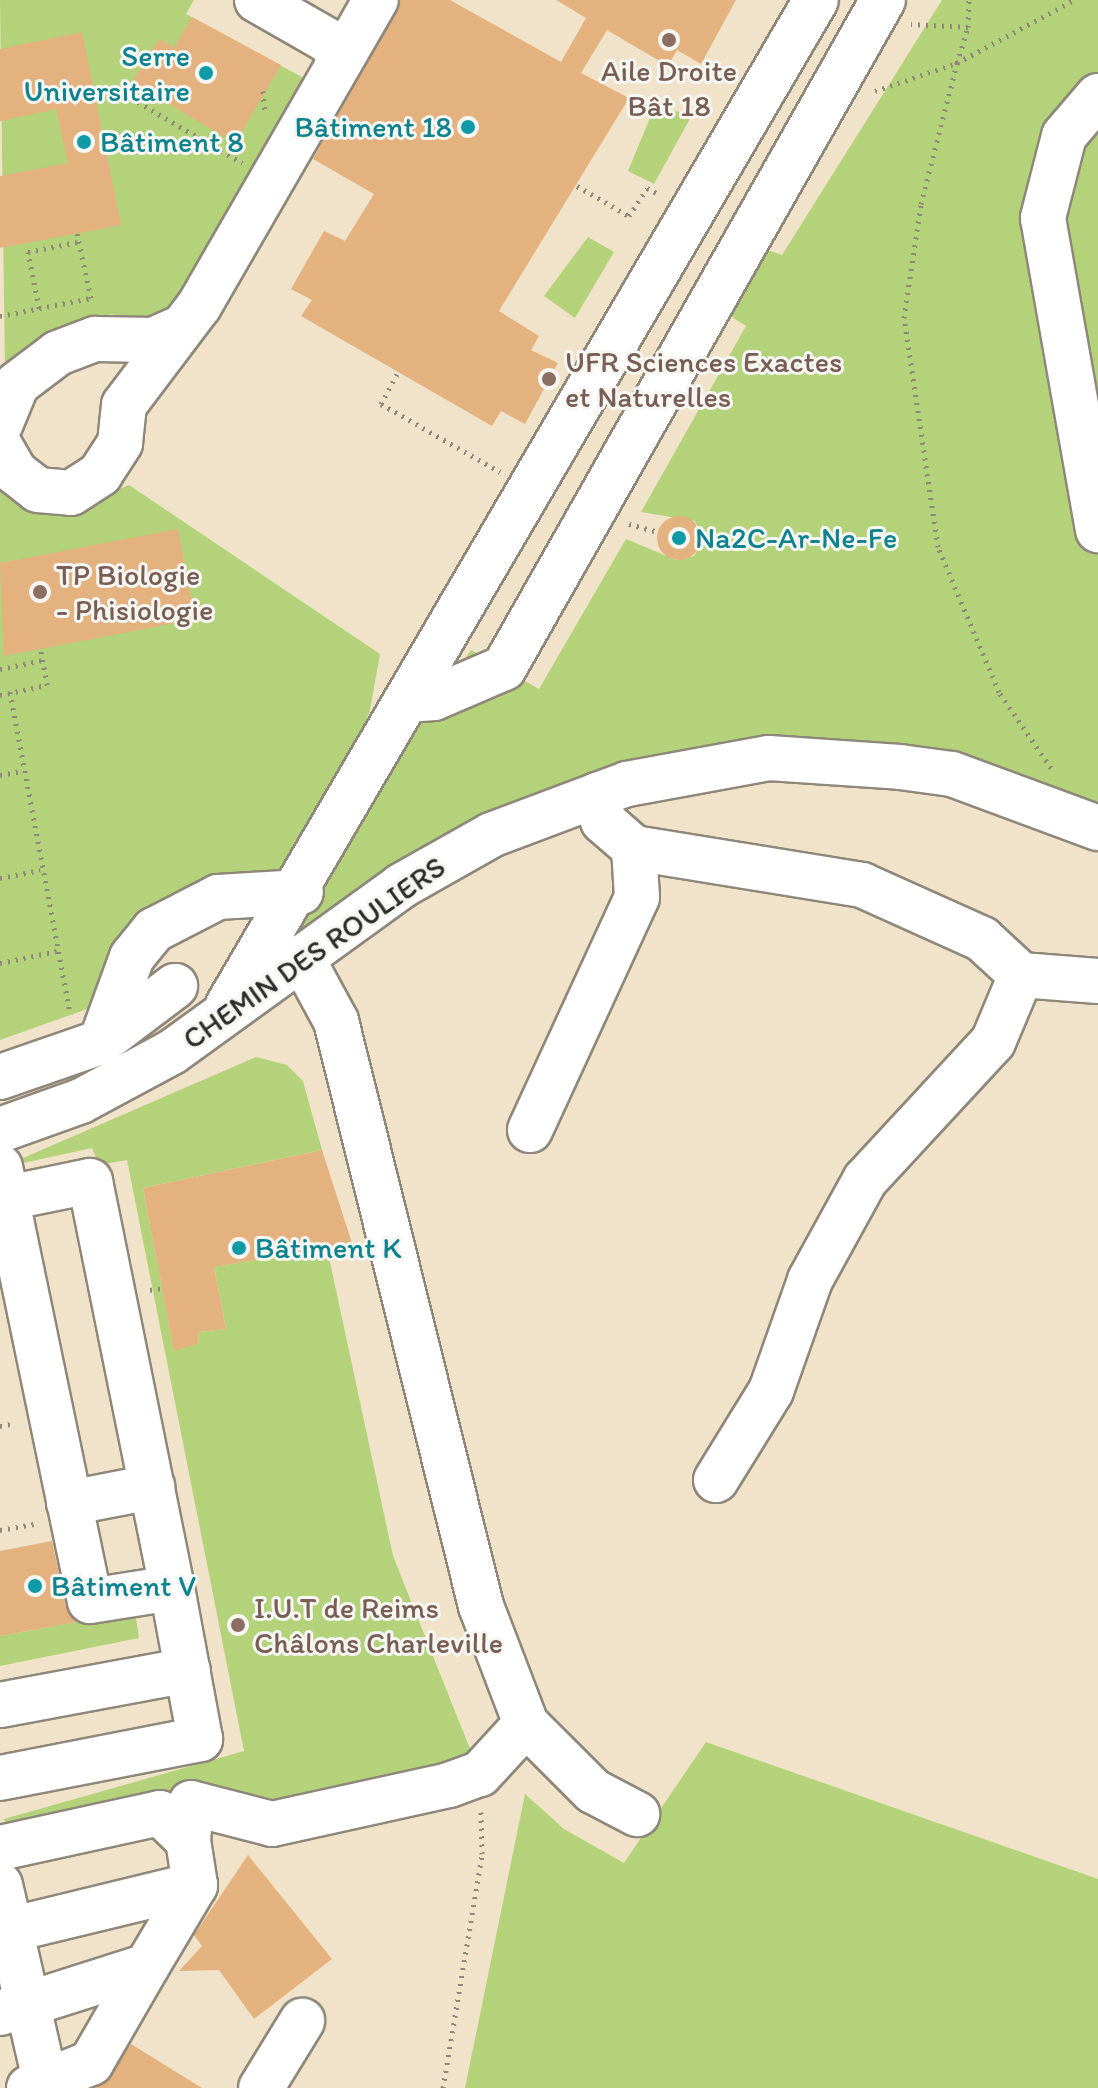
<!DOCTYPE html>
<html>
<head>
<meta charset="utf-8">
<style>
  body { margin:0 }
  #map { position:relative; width:1098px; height:2088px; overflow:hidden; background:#f0e3c9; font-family:Itim,sans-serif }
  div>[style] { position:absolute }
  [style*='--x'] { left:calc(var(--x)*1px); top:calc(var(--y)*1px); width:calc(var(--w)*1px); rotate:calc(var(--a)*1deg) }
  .green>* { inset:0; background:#b4d279 }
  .building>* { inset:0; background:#e3b27f }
  .round { border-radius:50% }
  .path>* { height:5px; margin-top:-2.5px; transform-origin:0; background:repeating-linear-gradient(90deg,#8e877a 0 2px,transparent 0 8px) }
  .roads { filter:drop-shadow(2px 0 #8e877a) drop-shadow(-2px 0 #8e877a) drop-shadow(0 2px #8e877a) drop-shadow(0 -2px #8e877a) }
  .minor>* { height:44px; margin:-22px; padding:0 22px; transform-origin:22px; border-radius:22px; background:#fff }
  .dots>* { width:22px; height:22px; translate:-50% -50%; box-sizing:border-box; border:4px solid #f6f6f2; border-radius:50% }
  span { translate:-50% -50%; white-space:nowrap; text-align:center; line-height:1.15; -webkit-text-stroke:6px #f6f6f2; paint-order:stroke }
  .culture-label { font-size:30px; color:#0d838f }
  .right { translate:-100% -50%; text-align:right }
  .left { translate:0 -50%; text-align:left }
  .education-label { font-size:30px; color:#785e54 }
  .street-label { font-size:30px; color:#2b2b2b }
</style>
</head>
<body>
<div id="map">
  <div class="green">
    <div style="clip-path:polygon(0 0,194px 0,186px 14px,311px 82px,164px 330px,111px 314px,40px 336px,5px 371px)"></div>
    <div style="clip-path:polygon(942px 0,1098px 0,1098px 826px,769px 758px,445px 861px,243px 1016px,362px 808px,471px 650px,539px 689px,626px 539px,676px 560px,694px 556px,702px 543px,695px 521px,641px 512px,746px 326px,724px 312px,762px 248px,782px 255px)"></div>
    <div style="clip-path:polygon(655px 106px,692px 115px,654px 184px,628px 171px)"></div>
    <div style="clip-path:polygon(588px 237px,614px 252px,575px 318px,544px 296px)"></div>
    <div style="clip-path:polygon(0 481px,86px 503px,129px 485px,380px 654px,370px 710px,339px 791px,286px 877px,223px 886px,104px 1003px,0 1040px)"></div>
    <div style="clip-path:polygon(256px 1057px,287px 1065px,303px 1081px,322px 1150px,143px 1188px,174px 1350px,198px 1344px,199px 1332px,226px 1329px,214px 1267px,352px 1243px,327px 1248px,393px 1556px,480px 1774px,449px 1785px,8px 1833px,4px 1819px,244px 1751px,127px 1160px,99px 1165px,92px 1148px,0 1168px)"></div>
    <div style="clip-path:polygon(135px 1611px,139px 1638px,0 1666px,0 1636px)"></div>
    <div style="clip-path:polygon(706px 1742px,1098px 1879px,1098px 2088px,465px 2088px,525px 1794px,564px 1829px,624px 1863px)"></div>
  </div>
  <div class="building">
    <div style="clip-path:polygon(401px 0,450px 0,561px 62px,586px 18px,556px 0,736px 0,701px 64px,677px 50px,668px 66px,607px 30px,581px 73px,629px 98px,499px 311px,539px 336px,531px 350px,558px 363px,525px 424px,501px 411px,492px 426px,301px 316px,312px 300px,291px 289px,324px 231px,345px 241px,374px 194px,313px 159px)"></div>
    <div style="clip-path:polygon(192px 17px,281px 65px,235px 143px,132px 82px,159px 39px,174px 47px)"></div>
    <div style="clip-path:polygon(82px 32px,121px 225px,0 248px,0 176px,68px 163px,56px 109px,0 121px,0 49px)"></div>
    <div class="round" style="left:657px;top:516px;width:44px;height:44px"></div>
    <div style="clip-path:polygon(178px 529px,195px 619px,4px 656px,0 563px)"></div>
    <div style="clip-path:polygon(322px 1150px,352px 1243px,214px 1267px,226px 1329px,199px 1332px,198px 1344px,174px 1351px,143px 1188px)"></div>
    <div style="clip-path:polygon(52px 1541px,66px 1606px,76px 1622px,0 1636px,0 1551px)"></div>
    <div style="clip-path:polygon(248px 1855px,332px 1959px,254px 2019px,219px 1970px,179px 1971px,202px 1946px,194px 1935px)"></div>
    <div style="clip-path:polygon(131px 2044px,202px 2088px,96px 2088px)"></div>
  </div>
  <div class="path">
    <div style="--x:968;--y:27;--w:27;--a:-88"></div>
    <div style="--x:263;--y:91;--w:23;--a:85"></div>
    <div style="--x:875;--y:91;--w:87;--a:-18.9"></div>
    <div style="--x:957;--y:63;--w:38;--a:-73"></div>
    <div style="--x:968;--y:27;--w:57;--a:-177"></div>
    <div style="--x:124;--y:94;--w:137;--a:30.3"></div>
    <div style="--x:577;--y:186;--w:60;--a:30"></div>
    <div style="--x:629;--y:216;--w:33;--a:-57"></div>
    <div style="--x:647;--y:188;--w:15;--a:28"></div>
    <div style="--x:39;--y:308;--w:57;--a:-101.1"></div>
    <div style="--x:28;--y:252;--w:50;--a:-11.5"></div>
    <div style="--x:0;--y:316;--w:93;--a:-11.2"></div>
    <div style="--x:91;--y:298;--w:66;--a:-102.2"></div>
    <div style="--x:397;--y:374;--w:34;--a:118"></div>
    <div style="--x:381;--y:404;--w:137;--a:29.7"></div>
    <div style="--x:629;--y:524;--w:28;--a:15"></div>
    <div style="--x:0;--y:669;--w:44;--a:-11.8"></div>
    <div style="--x:10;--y:692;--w:328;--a:79.4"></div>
    <div style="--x:0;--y:695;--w:48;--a:-12"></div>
    <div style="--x:47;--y:685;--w:36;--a:-100"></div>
    <div style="--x:1051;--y:768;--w:92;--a:-124.4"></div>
    <div style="--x:999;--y:692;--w:157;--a:-112.8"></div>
    <div style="--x:938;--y:547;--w:232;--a:-98.4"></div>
    <div style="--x:904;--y:318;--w:115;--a:-81.5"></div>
    <div style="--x:921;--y:204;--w:146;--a:-75.7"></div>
    <div style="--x:957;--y:63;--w:133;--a:-28.3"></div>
    <div style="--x:0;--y:775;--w:23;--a:-10"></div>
    <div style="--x:0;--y:878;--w:41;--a:-11.3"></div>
    <div style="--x:0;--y:963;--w:58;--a:-11.9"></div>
    <div style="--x:150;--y:1290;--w:12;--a:-9"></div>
    <div style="--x:0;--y:1426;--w:15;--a:-11"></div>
    <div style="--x:0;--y:1530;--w:39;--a:-10"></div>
    <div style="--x:443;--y:2088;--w:237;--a:-80.5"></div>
    <div style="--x:482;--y:1854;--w:42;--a:-91.4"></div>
  </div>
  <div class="roads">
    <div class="minor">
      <div style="--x:257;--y:0;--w:86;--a:29.8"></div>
      <div style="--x:332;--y:43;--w:20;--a:66"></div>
      <div style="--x:1098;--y:96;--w:52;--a:130.4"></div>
      <div style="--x:1064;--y:136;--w:85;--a:104.4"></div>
      <div style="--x:1043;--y:218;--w:317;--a:80"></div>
      <div style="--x:0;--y:425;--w:44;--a:-67.5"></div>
      <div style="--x:17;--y:384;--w:51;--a:-37.1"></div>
      <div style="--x:58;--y:353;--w:40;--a:-21"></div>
      <div style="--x:95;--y:339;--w:58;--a:1"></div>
      <div style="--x:153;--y:340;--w:27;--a:-24"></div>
      <div style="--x:0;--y:446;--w:30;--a:60"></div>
      <div style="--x:15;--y:472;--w:29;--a:38"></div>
      <div style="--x:38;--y:490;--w:33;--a:5"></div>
      <div style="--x:71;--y:493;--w:35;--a:-33"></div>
      <div style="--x:100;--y:474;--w:37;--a:-57"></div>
      <div style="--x:120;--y:443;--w:38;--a:-84"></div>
      <div style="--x:124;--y:405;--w:124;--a:-52.9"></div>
      <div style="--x:199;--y:306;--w:354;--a:-60"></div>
      <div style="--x:407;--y:700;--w:27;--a:-4"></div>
      <div style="--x:434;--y:698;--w:76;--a:-23.2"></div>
      <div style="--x:504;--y:668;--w:768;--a:-60.43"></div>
      <div style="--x:634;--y:848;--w:231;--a:9.2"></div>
      <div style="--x:862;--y:885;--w:132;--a:24.2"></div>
      <div style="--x:982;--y:939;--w:53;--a:42.7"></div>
      <div style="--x:1021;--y:975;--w:77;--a:4.5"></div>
      <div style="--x:304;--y:962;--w:67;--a:61.5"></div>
      <div style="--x:336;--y:1021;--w:603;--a:76.08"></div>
      <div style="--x:481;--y:1606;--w:126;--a:69.1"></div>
      <div style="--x:526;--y:1724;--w:95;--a:45"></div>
      <div style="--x:593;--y:1791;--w:50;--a:27.6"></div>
      <div style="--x:228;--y:1005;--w:1164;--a:-59.67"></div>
      <div style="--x:101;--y:1042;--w:93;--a:-37.1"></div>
      <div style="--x:0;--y:1077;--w:107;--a:-19.1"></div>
      <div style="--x:101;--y:1042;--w:90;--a:-70"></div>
      <div style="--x:132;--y:957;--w:35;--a:-51"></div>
      <div style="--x:154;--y:930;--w:72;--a:-27.3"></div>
      <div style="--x:218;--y:897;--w:83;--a:-3.4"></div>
      <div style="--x:0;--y:1130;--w:86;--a:-19.7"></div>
      <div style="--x:81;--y:1101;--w:103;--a:-28.3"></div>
      <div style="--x:172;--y:1052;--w:283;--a:-35.9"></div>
      <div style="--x:401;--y:886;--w:103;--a:-29.5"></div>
      <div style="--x:491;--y:835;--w:145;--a:-20.6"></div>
      <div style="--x:627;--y:784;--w:144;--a:-10.4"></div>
      <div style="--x:769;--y:758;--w:131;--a:3.9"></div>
      <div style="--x:900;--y:767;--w:52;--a:7.7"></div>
      <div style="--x:952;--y:774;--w:156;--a:20.3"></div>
      <div style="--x:530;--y:1130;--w:256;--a:-65.3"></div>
      <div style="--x:637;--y:897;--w:49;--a:-93.5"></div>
      <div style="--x:634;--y:848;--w:41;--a:-138.9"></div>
      <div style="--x:603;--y:821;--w:27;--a:-100"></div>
      <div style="--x:0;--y:1167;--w:443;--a:78.3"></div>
      <div style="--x:90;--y:1601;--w:83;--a:-9"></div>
      <div style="--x:172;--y:1588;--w:415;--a:-101.4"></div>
      <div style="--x:90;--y:1181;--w:85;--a:168.4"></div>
      <div style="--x:716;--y:1480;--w:105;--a:-58.3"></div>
      <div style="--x:771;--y:1391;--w:118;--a:-70.6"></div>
      <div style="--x:810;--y:1280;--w:114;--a:-61.2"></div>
      <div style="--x:865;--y:1180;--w:188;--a:-47.2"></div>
      <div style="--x:993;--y:1042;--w:73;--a:-67.3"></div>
      <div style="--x:69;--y:1503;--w:85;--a:-10.9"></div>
      <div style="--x:0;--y:1705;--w:191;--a:-10.5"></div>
      <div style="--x:0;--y:1778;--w:204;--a:-11"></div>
      <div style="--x:200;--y:1739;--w:154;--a:-100.5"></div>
      <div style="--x:188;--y:1840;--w:37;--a:-85"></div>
      <div style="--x:191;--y:1803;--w:84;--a:14.5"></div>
      <div style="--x:272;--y:1824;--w:181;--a:-12.4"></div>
      <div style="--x:449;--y:1785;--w:33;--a:-20"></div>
      <div style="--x:480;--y:1774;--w:68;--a:-47.4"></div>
      <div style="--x:0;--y:1848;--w:164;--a:-12.3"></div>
      <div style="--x:160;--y:1813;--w:39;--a:44"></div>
      <div style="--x:188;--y:1840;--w:46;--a:81.2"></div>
      <div style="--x:195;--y:1885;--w:201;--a:166.4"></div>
      <div style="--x:0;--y:1885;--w:200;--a:77"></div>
      <div style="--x:0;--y:2013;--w:154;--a:-17.7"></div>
      <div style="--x:147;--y:1966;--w:94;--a:-59.3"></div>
      <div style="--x:29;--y:2088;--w:67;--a:-22"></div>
      <div style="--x:91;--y:2063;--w:112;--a:-60"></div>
      <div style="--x:261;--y:2088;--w:79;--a:-58.5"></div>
    </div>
  </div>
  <div class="dots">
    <div style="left:669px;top:40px;background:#8d6e63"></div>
    <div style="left:206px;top:73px;background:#0f9aa8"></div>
    <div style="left:468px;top:127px;background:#0f9aa8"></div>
    <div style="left:84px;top:142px;background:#0f9aa8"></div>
    <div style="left:549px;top:379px;background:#8d6e63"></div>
    <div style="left:679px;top:538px;background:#0f9aa8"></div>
    <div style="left:40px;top:592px;background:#8d6e63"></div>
    <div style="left:239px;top:1248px;background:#0f9aa8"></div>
    <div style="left:35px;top:1586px;background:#0f9aa8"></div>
    <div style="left:238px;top:1625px;background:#8d6e63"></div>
  </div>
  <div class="culture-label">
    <span class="right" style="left:190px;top:73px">Serre<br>Universitaire</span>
    <span class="right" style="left:452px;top:127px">Bâtiment 18</span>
    <span class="left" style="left:100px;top:142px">Bâtiment 8</span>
    <span class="left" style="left:695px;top:538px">Na2C-Ar-Ne-Fe</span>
    <span class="left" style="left:255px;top:1248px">Bâtiment K</span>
    <span class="left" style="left:51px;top:1586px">Bâtiment V</span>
  </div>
  <div class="education-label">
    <span style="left:669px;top:88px">Aile Droite<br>Bât 18</span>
    <span class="left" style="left:565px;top:379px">UFR Sciences Exactes<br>et Naturelles</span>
    <span class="left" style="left:56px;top:592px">TP Biologie<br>- Phisiologie</span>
    <span class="left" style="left:254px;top:1625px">I.U.T de Reims<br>Châlons Charleville</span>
  </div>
  <div class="street-label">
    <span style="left:314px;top:953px;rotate:-35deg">CHEMIN DES ROULIERS</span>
  </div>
</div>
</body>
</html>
